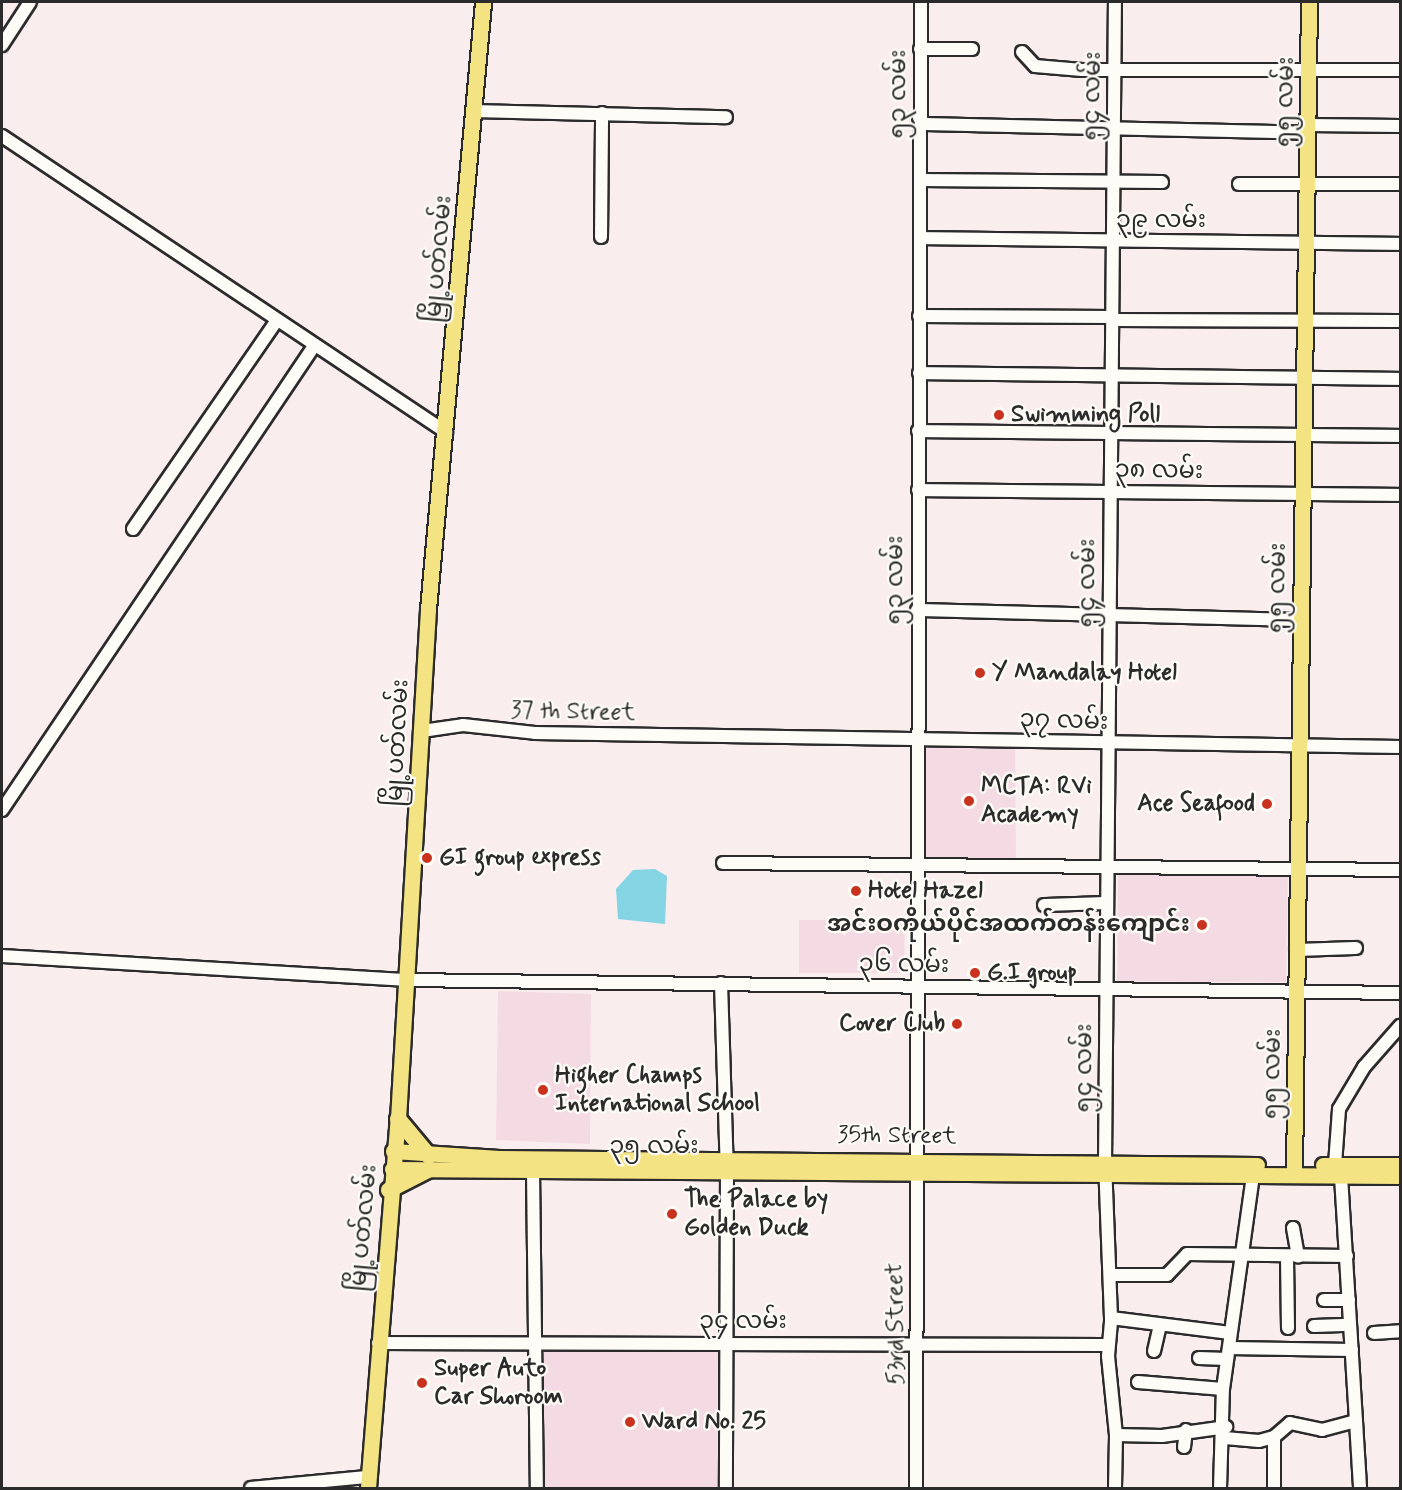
<!DOCTYPE html>
<html>
<head>
<meta charset="utf-8">
<style>
  body { margin:0 }
  #map { position:relative; width:1402px; height:1490px; overflow:hidden; background:#f9edee; font-family:Mynerve,"Noto Sans Myanmar",sans-serif }
  div>[style] { position:absolute }
  [style*='--x'] { left:calc(var(--x)*1px); top:calc(var(--y)*1px); width:calc(var(--w)*1px); rotate:calc(var(--a)*1deg) }
  .built>* { inset:0; background:#f4dbe3 }
  .water>* { inset:0; background:#85d4e4 }
  .roads { filter:drop-shadow(2px 0 #2b2b2b) drop-shadow(-2px 0 #2b2b2b) drop-shadow(0 2px #2b2b2b) drop-shadow(0 -2px #2b2b2b) }
  .minor>* { height:12px; margin:-6px; padding:0 6px; transform-origin:6px; border-radius:6px; background:#fdfcf7 }
  .major>* { height:15px; margin:-7.5px; padding:0 7.5px; transform-origin:7.5px; border-radius:7.5px; background:#f4e382 }
  .highway>* { height:16px; margin:-8px; padding:0 8px; transform-origin:8px; border-radius:8px; background:#f4e382 }
  .dots>* { width:16px; height:16px; translate:-50% -50%; box-sizing:border-box; border:3px solid #fdfcf7; border-radius:50% }
  span { translate:-50% -50%; white-space:nowrap; text-align:center; line-height:1.15; -webkit-text-stroke:4.5px #fdfcf7; paint-order:stroke }
  .street-label { font-size:24px; color:#2b2b2b }
  .poi-label { font-size:24px; color:#2b2b2b; font-weight:700 }
  .left { translate:0 -50%; text-align:left }
  .right { translate:-100% -50%; text-align:right }
  .frame { position:absolute; inset:0; border:3px solid #2b2b2b; pointer-events:none }
</style>
</head>
<body>
<div id="map">
  <div class="built">
    <div style="clip-path:polygon(922px 744px,1015px 745px,1016px 859px,922px 857px)"></div>
    <div style="clip-path:polygon(1118px 868px,1288px 870px,1286px 982px,1117px 981px)"></div>
    <div style="clip-path:polygon(799px 920px,905px 920px,904px 973px,799px 973px)"></div>
    <div style="clip-path:polygon(498px 991px,591px 994px,590px 1144px,496px 1140px)"></div>
    <div style="clip-path:polygon(539px 1350px,718px 1350px,719px 1488px,544px 1488px)"></div>
  </div>
  <div class="water">
    <div style="clip-path:polygon(633px 870px,655px 869px,667px 876px,665px 924px,618px 919px,616px 889px)"></div>
  </div>
  <div class="roads">
    <div class="minor">
      <div style="--x:2;--y:45;--w:51;--a:-56.9"></div>
      <div style="--x:920;--y:49;--w:52;--a:0"></div>
      <div style="--x:1022;--y:52;--w:19;--a:47"></div>
      <div style="--x:1035;--y:66;--w:47;--a:4.9"></div>
      <div style="--x:1082;--y:70;--w:318;--a:0"></div>
      <div style="--x:473;--y:111;--w:253;--a:1.4"></div>
      <div style="--x:919;--y:118;--w:8;--a:45"></div>
      <div style="--x:925;--y:124;--w:383;--a:1.3"></div>
      <div style="--x:1308;--y:125;--w:92;--a:0.6"></div>
      <div style="--x:2;--y:136;--w:534;--a:33.69"></div>
      <div style="--x:920;--y:180;--w:242;--a:0.5"></div>
      <div style="--x:1239;--y:184;--w:161;--a:0"></div>
      <div style="--x:601;--y:237;--w:124;--a:-89.5"></div>
      <div style="--x:921;--y:238;--w:479;--a:0.7"></div>
      <div style="--x:919;--y:316;--w:193;--a:0.3"></div>
      <div style="--x:1112;--y:320;--w:288;--a:0.2"></div>
      <div style="--x:919;--y:373;--w:481;--a:0.7"></div>
      <div style="--x:918;--y:431;--w:482;--a:0.6"></div>
      <div style="--x:918;--y:490;--w:482;--a:0.6"></div>
      <div style="--x:133;--y:529;--w:250;--a:-55.4"></div>
      <div style="--x:917;--y:610;--w:383;--a:1.5"></div>
      <div style="--x:422;--y:731;--w:41;--a:-8.3"></div>
      <div style="--x:463;--y:725;--w:72;--a:6.3"></div>
      <div style="--x:535;--y:733;--w:865;--a:0.93"></div>
      <div style="--x:2;--y:810;--w:559;--a:-56.08"></div>
      <div style="--x:723;--y:863;--w:677;--a:0.59"></div>
      <div style="--x:1044;--y:905;--w:63;--a:-1.8"></div>
      <div style="--x:1296;--y:950;--w:60;--a:-1.9"></div>
      <div style="--x:2;--y:956;--w:405;--a:3.4"></div>
      <div style="--x:406;--y:980;--w:994;--a:0.75"></div>
      <div style="--x:721;--y:983;--w:187;--a:88.2"></div>
      <div style="--x:727;--y:1170;--w:318;--a:90.2"></div>
      <div style="--x:1335;--y:1165;--w:56;--a:-85.9"></div>
      <div style="--x:1339;--y:1109;--w:49;--a:-59.2"></div>
      <div style="--x:1364;--y:1067;--w:55;--a:-48.7"></div>
      <div style="--x:533;--y:1171;--w:317;--a:89.3"></div>
      <div style="--x:1341;--y:1176;--w:313;--a:86.5"></div>
      <div style="--x:1293;--y:1228;--w:29;--a:80"></div>
      <div style="--x:1287;--y:1257;--w:71;--a:89.2"></div>
      <div style="--x:1110;--y:1275;--w:57;--a:0"></div>
      <div style="--x:1167;--y:1275;--w:29;--a:-46"></div>
      <div style="--x:1187;--y:1254;--w:160;--a:0.7"></div>
      <div style="--x:1324;--y:1300;--w:25;--a:0"></div>
      <div style="--x:1111;--y:1318;--w:154;--a:-92.2"></div>
      <div style="--x:1105;--y:1164;--w:1162;--a:-89.51"></div>
      <div style="--x:1314;--y:1326;--w:36;--a:-2"></div>
      <div style="--x:1374;--y:1333;--w:26;--a:-4"></div>
      <div style="--x:378;--y:1343;--w:730;--a:0.16"></div>
      <div style="--x:1229;--y:1348;--w:123;--a:0.9"></div>
      <div style="--x:1154;--y:1351;--w:27;--a:-77"></div>
      <div style="--x:1199;--y:1358;--w:28;--a:2"></div>
      <div style="--x:1138;--y:1382;--w:85;--a:4.7"></div>
      <div style="--x:1116;--y:1435;--w:79;--a:-95.8"></div>
      <div style="--x:1108;--y:1356;--w:38;--a:-85"></div>
      <div style="--x:1111;--y:1318;--w:120;--a:7.2"></div>
      <div style="--x:1274;--y:1437;--w:51;--a:90"></div>
      <div style="--x:1225;--y:1438;--w:34;--a:5"></div>
      <div style="--x:1259;--y:1441;--w:16;--a:-15"></div>
      <div style="--x:1274;--y:1437;--w:21;--a:-41"></div>
      <div style="--x:1290;--y:1423;--w:33;--a:12"></div>
      <div style="--x:1322;--y:1430;--w:35;--a:-15"></div>
      <div style="--x:1184;--y:1447;--w:17;--a:-83"></div>
      <div style="--x:251;--y:1488;--w:118;--a:-5.4"></div>
      <div style="--x:916;--y:1488;--w:1486;--a:-89.81"></div>
      <div style="--x:1115;--y:1488;--w:53;--a:-88.9"></div>
      <div style="--x:1116;--y:1435;--w:46;--a:1.2"></div>
      <div style="--x:1162;--y:1436;--w:65;--a:-8"></div>
      <div style="--x:1220;--y:1488;--w:99;--a:-88.3"></div>
      <div style="--x:1223;--y:1389;--w:223;--a:-82"></div>
    </div>
    <div class="major">
      <div style="--x:393;--y:1151;--w:106;--a:3.8"></div>
      <div style="--x:499;--y:1158;--w:758;--a:0.53"></div>
      <div style="--x:1323;--y:1165;--w:77;--a:0"></div>
      <div style="--x:392;--y:1169;--w:1008;--a:0.4"></div>
      <div style="--x:1294;--y:1175;--w:1173;--a:-89.27"></div>
      <div style="--x:368;--y:1488;--w:370;--a:-85.4"></div>
      <div style="--x:398;--y:1119;--w:511;--a:-86.63"></div>
      <div style="--x:428;--y:609;--w:609;--a:-84.82"></div>
    </div>
    <div class="highway">
      <div style="--x:398;--y:1119;--w:48;--a:50"></div>
      <div style="--x:389;--y:1190;--w:44;--a:-27.1"></div>
    </div>
  </div>
  <div class="dots">
    <div style="left:999px;top:415px;background:#c8321e"></div>
    <div style="left:980px;top:673px;background:#c8321e"></div>
    <div style="left:969px;top:801px;background:#c8321e"></div>
    <div style="left:1267px;top:804px;background:#c8321e"></div>
    <div style="left:427px;top:858px;background:#c8321e"></div>
    <div style="left:856px;top:891px;background:#c8321e"></div>
    <div style="left:1202px;top:925px;background:#c8321e"></div>
    <div style="left:975px;top:973px;background:#c8321e"></div>
    <div style="left:957px;top:1024px;background:#c8321e"></div>
    <div style="left:543px;top:1090px;background:#c8321e"></div>
    <div style="left:672px;top:1214px;background:#c8321e"></div>
    <div style="left:422px;top:1383px;background:#c8321e"></div>
    <div style="left:630px;top:1422px;background:#c8321e"></div>
  </div>
  <div class="street-label">
    <span style="left:899px;top:94px;rotate:-90deg">၅၃ လမ်း</span>
    <span style="left:1093px;top:96px;rotate:-89deg">၅၄ လမ်း</span>
    <span style="left:1286px;top:102px;rotate:-89deg">၅၅ လမ်း</span>
    <span style="left:1161px;top:221px">၃၉ လမ်း</span>
    <span style="left:439px;top:259px;rotate:-85deg">မြို့ပတ်လမ်း</span>
    <span style="left:1159px;top:471px;rotate:1deg">၃၈ လမ်း</span>
    <span style="left:896px;top:580px;rotate:-90deg">၅၃ လမ်း</span>
    <span style="left:1088px;top:583px;rotate:-90deg">၅၄ လမ်း</span>
    <span style="left:1278px;top:588px;rotate:-89deg">၅၅ လမ်း</span>
    <span style="left:573px;top:712px;rotate:1deg">37 th Street</span>
    <span style="left:1064px;top:721px;rotate:2deg">၃၇ လမ်း</span>
    <span style="left:398px;top:743px;rotate:-87deg">မြို့ပတ်လမ်း</span>
    <span style="left:904px;top:965px;rotate:1deg">၃၆ လမ်း</span>
    <span style="left:1085px;top:1068px;rotate:-90deg">၅၄ လမ်း</span>
    <span style="left:1273px;top:1074px;rotate:-89deg">၅၅ လမ်း</span>
    <span style="left:897px;top:1136px;rotate:1deg">35th Street</span>
    <span style="left:654px;top:1147px">၃၅ လမ်း</span>
    <span style="left:364px;top:1228px;rotate:-85deg">မြို့ပတ်လမ်း</span>
    <span style="left:743px;top:1322px">၃၄ လမ်း</span>
    <span style="left:896px;top:1324px;rotate:-91deg">53rd Street</span>
  </div>
  <div class="poi-label">
    <span class="left" style="left:1011px;top:415px">Swimming Poll</span>
    <span class="left" style="left:992px;top:673px">Y Mandalay Hotel</span>
    <span class="left" style="left:981px;top:801px">MCTA: RVi<br>Academy</span>
    <span class="right" style="left:1255px;top:804px">Ace Seafood</span>
    <span class="left" style="left:439px;top:858px">GI group express</span>
    <span class="left" style="left:868px;top:891px">Hotel Hazel</span>
    <span class="right" style="left:1190px;top:925px">အင်းဝကိုယ်ပိုင်အထက်တန်းကျောင်း</span>
    <span class="left" style="left:987px;top:973px">G.I group</span>
    <span class="right" style="left:945px;top:1024px">Cover Club</span>
    <span class="left" style="left:555px;top:1090px">Higher Champs<br>International School</span>
    <span class="left" style="left:684px;top:1214px">The Palace by<br>Golden Duck</span>
    <span class="left" style="left:434px;top:1383px">Super Auto<br>Car Shoroom</span>
    <span class="left" style="left:642px;top:1422px">Ward No. 25</span>
  </div>
  <div class="frame"></div>
</div>
</body>
</html>
